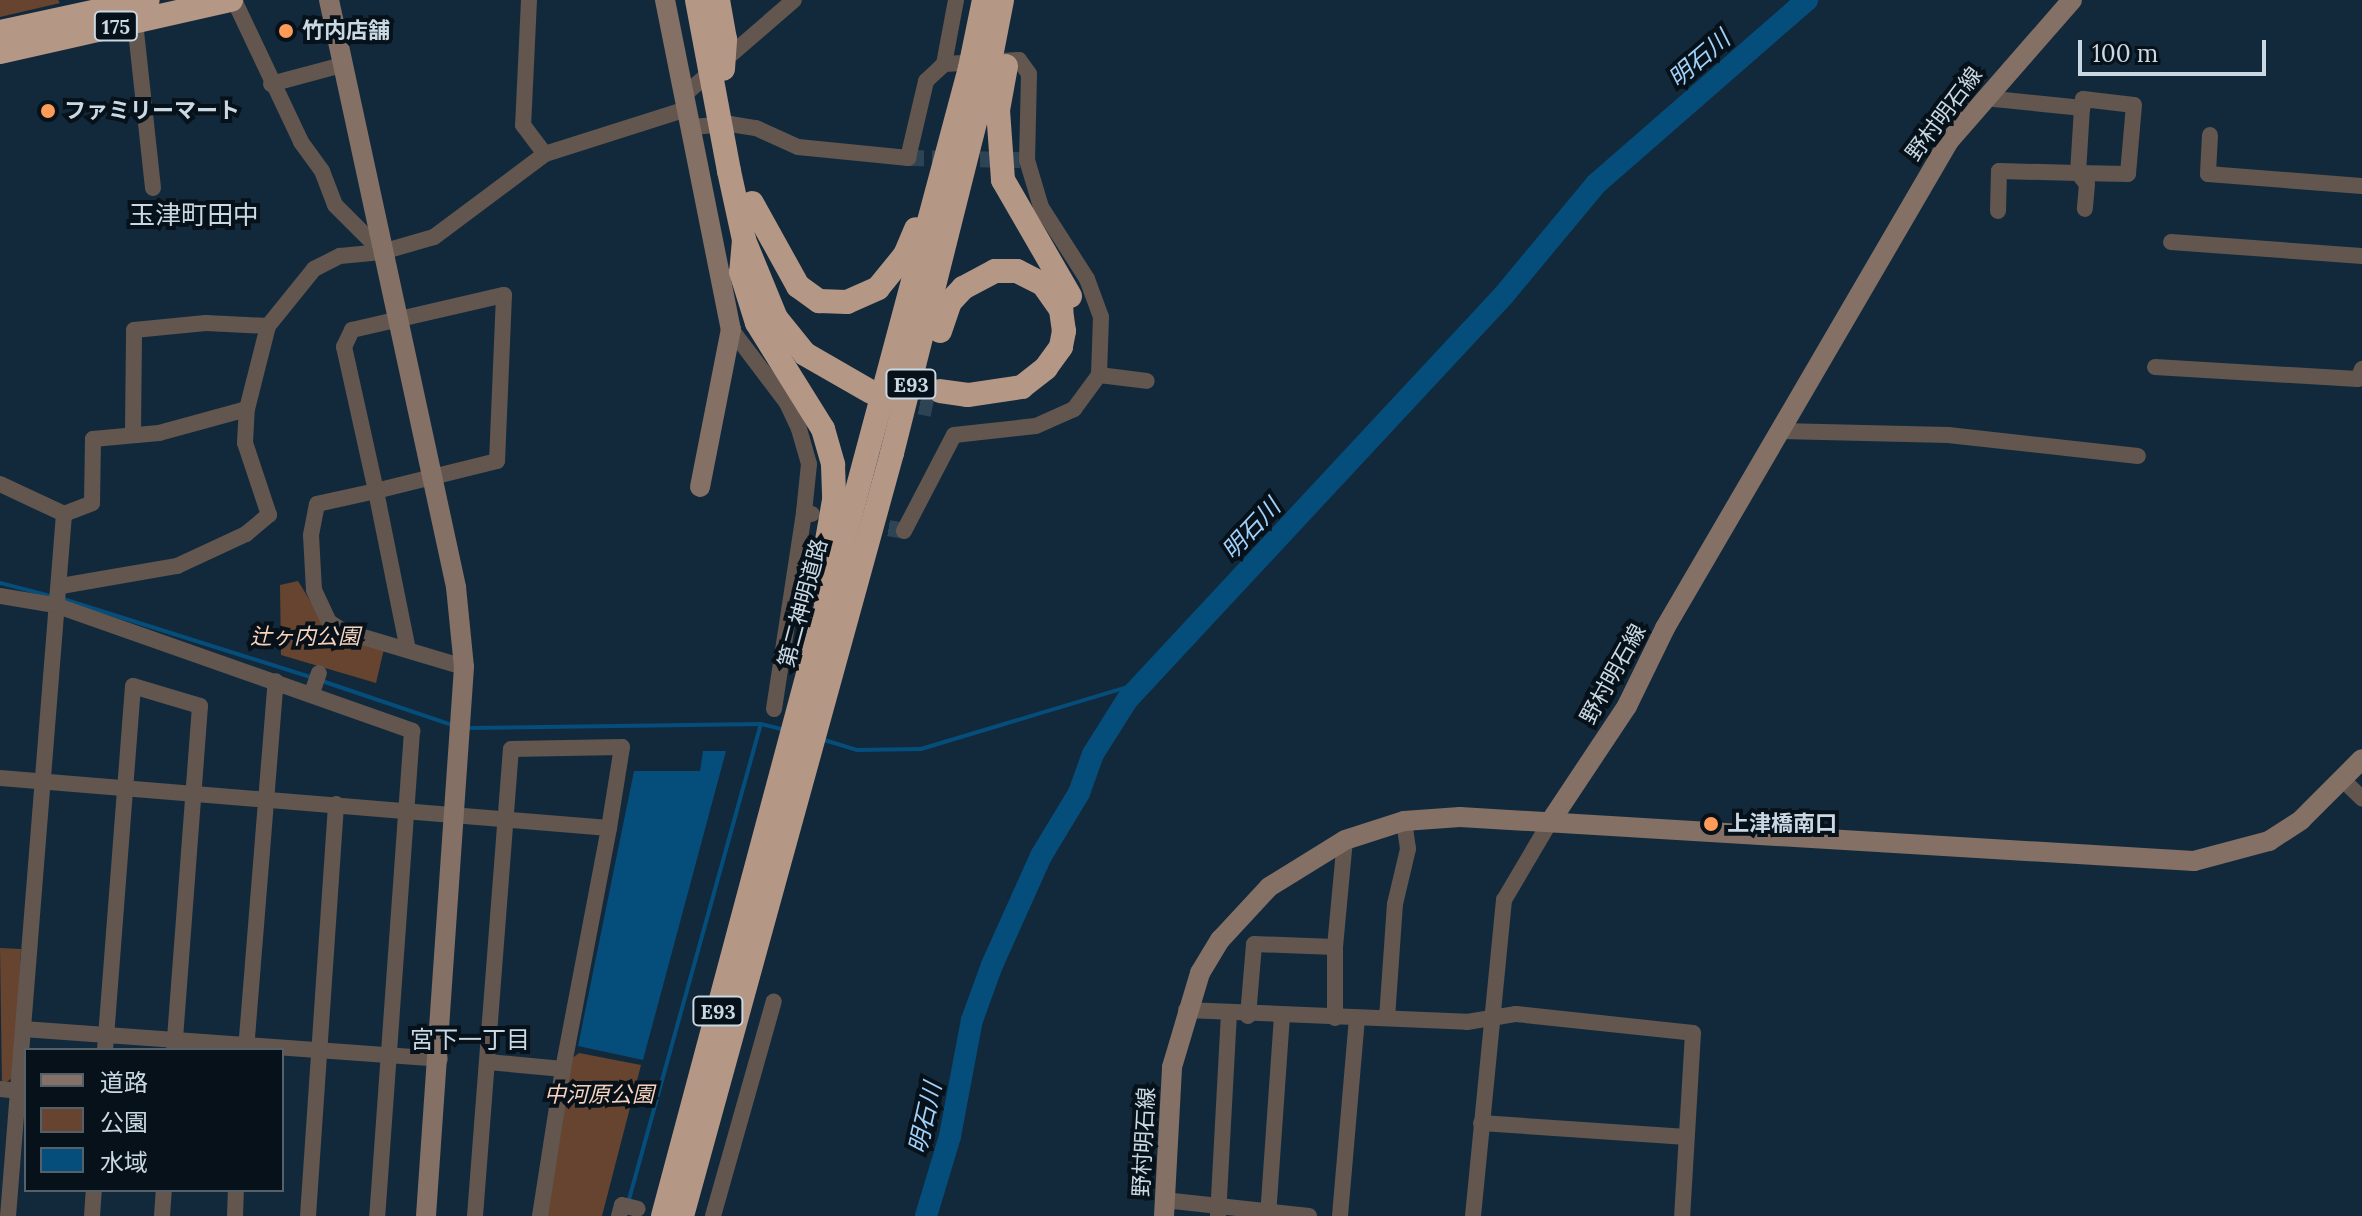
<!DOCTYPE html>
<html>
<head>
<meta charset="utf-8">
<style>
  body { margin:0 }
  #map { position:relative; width:2362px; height:1216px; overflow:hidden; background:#12293b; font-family:Lora,"Noto Sans JP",serif }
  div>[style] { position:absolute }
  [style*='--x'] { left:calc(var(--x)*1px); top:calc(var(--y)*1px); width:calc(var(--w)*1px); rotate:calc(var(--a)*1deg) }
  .green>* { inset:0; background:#67442f }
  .water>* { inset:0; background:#054d7a }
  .stream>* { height:4px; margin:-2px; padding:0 2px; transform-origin:2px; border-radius:2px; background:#054d7a }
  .river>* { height:22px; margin:-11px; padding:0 11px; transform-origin:11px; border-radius:11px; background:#054d7a }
  .street-tunnel>* { height:16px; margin-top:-8px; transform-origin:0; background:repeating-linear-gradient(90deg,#2e4354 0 16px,transparent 0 24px) }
  .highway-tunnel>* { height:24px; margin-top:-12px; transform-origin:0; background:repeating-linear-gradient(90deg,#2e4354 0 24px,transparent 0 36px) }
  .street>* { height:16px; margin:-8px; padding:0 8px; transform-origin:8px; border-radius:8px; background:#62564f }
  .secondary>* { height:20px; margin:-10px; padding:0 10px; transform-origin:10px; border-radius:10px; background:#847065 }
  .highway>* { height:24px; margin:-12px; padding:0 12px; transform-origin:12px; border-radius:12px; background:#b59785 }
  .highway-bridge>* { height:24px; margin:-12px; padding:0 12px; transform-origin:12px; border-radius:12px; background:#b59785 }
  .dots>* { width:22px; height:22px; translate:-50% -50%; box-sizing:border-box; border:4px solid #071119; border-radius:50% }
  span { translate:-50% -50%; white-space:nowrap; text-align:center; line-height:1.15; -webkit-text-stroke:8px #071119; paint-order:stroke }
  .shield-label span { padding:2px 6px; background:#071119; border:2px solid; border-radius:6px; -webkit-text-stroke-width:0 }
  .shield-label { font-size:20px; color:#cad8e4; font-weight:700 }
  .poi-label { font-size:22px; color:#cad8e4; font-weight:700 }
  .left { translate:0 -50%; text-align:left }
  .street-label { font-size:22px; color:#cad8e4 }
  .park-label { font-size:22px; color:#f7d2bc; font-style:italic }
  .water-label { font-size:24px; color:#a0d1fa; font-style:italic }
  .neighbourhood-label { font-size:24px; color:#cad8e4 }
  .quarter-label { font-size:26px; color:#cad8e4 }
  .legend { position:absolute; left:24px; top:1048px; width:260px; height:144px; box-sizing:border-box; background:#071119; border:2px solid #55616a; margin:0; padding:10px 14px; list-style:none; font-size:24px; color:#cad8e4 }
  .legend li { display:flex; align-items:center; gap:16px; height:40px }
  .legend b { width:40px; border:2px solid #55616a }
  .scale { position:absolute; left:2078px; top:40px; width:188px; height:36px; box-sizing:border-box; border:4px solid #cad8e4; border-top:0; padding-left:10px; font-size:24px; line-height:28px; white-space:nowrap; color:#cad8e4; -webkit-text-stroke:6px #071119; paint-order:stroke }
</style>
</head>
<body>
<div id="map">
  <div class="green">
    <div style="clip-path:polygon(0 0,58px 0,60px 3px,0 17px)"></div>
    <div style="clip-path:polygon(298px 581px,330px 633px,384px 649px,376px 683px,281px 655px,280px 585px)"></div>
    <div style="clip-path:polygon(0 948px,21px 949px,14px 1077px,2px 1085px)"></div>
    <div style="clip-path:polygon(579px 1053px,641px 1065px,602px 1216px,544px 1216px,571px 1059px)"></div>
  </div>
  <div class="water">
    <div style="clip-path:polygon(703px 751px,726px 751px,643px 1060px,578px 1046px,634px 771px,700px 771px)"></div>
  </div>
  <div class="stream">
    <div style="--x:0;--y:583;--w:53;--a:14.3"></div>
    <div style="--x:60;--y:598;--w:263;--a:17.5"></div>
    <div style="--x:319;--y:680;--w:144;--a:18.7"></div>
    <div style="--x:467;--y:728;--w:294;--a:-0.8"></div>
    <div style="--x:761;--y:724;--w:25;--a:14"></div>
    <div style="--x:821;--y:739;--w:38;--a:17"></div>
    <div style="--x:857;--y:750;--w:64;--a:-0.9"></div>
    <div style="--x:921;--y:749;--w:236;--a:-16.7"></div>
    <div style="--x:628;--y:1203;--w:497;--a:-74.5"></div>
  </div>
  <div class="river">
    <div style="--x:926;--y:1216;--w:84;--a:-73.3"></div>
    <div style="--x:950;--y:1136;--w:118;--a:-79.3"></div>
    <div style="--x:972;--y:1020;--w:59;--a:-70"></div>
    <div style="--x:992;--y:965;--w:120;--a:-65.8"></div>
    <div style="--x:1041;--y:856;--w:74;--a:-58.9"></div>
    <div style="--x:1079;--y:793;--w:41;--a:-70.3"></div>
    <div style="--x:1093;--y:754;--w:64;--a:-57.8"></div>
    <div style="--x:1127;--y:700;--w:552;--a:-47.06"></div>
    <div style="--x:1503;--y:296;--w:146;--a:-50.3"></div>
    <div style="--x:1596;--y:184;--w:280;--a:-41.1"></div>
  </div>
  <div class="street-tunnel">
    <div style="--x:908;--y:158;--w:119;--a:1"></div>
    <div style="--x:865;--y:524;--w:40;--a:10"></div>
  </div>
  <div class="highway-tunnel">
    <div style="--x:885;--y:395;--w:49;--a:11.8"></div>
  </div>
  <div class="street">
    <div style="--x:234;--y:0;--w:157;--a:64.7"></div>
    <div style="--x:301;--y:142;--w:36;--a:54"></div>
    <div style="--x:322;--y:171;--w:36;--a:69"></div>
    <div style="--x:335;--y:205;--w:66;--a:45"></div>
    <div style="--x:529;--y:0;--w:125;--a:92.7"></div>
    <div style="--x:523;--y:125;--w:36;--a:53"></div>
    <div style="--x:956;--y:0;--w:65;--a:100.6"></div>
    <div style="--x:944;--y:64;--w:75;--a:-3.1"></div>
    <div style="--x:1019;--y:60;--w:17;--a:54"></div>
    <div style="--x:1029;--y:74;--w:86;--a:91.3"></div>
    <div style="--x:1027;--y:160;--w:49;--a:73.4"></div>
    <div style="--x:1041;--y:207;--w:85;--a:57.4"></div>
    <div style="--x:1087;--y:279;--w:40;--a:69.8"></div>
    <div style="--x:1101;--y:317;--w:58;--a:92"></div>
    <div style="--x:135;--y:22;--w:167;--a:83.8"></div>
    <div style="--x:271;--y:84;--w:73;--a:-15"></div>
    <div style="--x:684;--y:95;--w:145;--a:-40.8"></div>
    <div style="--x:1984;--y:98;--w:99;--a:5.8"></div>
    <div style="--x:2082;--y:108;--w:9;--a:-84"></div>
    <div style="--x:2083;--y:99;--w:51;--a:6.7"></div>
    <div style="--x:2134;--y:105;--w:69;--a:95"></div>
    <div style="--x:2128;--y:174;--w:50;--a:-178.9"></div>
    <div style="--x:2078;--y:173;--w:65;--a:-86.5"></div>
    <div style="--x:692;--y:127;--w:38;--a:-5"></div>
    <div style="--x:730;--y:124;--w:26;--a:9"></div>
    <div style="--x:756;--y:128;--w:46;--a:24.3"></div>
    <div style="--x:798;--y:147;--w:111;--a:5.7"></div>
    <div style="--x:908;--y:158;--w:79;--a:-76.8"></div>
    <div style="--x:926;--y:81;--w:25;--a:-43"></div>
    <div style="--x:2210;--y:135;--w:39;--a:93"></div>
    <div style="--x:2208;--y:174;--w:154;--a:4.5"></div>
    <div style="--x:1998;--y:211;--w:40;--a:-88.6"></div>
    <div style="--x:1999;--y:171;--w:79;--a:1.5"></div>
    <div style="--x:2078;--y:173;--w:14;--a:51"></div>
    <div style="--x:2087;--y:184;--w:25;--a:95"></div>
    <div style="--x:2171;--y:242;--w:192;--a:4.2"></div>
    <div style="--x:731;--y:329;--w:93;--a:52.9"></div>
    <div style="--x:787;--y:403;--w:29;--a:65"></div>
    <div style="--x:799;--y:429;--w:36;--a:74"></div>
    <div style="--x:809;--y:464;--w:48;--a:95.9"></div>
    <div style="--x:804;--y:512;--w:8;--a:14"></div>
    <div style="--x:2155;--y:367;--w:203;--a:3.4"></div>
    <div style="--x:2358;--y:379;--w:11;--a:-68"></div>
    <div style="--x:1781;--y:431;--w:167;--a:1.4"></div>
    <div style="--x:1948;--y:435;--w:191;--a:6.3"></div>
    <div style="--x:133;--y:432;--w:102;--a:-89.4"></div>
    <div style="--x:134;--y:330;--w:72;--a:-5.6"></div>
    <div style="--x:206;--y:323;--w:62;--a:2.8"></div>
    <div style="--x:0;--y:484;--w:71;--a:25.1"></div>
    <div style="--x:64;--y:514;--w:704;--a:94.56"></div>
    <div style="--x:64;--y:514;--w:30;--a:-21"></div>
    <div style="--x:92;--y:503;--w:64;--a:-89.1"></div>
    <div style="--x:93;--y:439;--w:66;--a:-5.2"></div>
    <div style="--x:159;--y:433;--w:91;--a:-15.3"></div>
    <div style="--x:904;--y:531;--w:108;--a:-62.5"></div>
    <div style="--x:954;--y:435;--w:82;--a:-6.3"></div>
    <div style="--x:1036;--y:426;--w:42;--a:-24.1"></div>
    <div style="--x:1074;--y:409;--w:42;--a:-53.7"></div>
    <div style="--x:1099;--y:375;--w:48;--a:7.1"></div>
    <div style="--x:61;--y:586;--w:118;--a:-9.8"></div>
    <div style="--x:177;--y:566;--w:76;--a:-24.9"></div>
    <div style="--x:246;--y:534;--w:30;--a:-40"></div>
    <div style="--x:269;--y:515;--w:76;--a:-108.4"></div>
    <div style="--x:245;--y:443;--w:34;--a:-87"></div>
    <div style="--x:247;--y:409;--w:86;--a:-75.8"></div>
    <div style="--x:268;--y:326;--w:73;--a:-51.1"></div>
    <div style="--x:314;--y:269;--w:29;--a:-27"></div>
    <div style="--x:340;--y:256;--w:42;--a:-5.4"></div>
    <div style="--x:382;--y:252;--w:54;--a:-16.1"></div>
    <div style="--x:434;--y:237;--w:139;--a:-36.8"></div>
    <div style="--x:545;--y:154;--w:149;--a:-17.6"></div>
    <div style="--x:0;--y:596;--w:56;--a:9.3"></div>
    <div style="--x:55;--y:605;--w:379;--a:19.4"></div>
    <div style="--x:412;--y:731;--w:486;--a:94.1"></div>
    <div style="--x:408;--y:650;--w:162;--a:-101.4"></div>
    <div style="--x:376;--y:491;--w:148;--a:-102.5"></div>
    <div style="--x:344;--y:347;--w:19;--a:-65"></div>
    <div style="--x:352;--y:330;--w:156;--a:-13"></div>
    <div style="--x:504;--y:295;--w:166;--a:92.4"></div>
    <div style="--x:497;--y:461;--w:125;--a:166.1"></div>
    <div style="--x:376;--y:491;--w:60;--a:167.6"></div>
    <div style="--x:317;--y:504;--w:32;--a:101"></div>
    <div style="--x:311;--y:535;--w:55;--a:86.9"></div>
    <div style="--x:314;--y:590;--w:35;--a:65"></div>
    <div style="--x:329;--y:622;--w:17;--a:33"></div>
    <div style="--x:343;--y:631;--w:126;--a:16.6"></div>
    <div style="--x:312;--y:693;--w:21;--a:-71"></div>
    <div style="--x:774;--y:709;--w:199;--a:-81.3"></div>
    <div style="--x:0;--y:778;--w:611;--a:4.69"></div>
    <div style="--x:609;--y:828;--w:245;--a:100.8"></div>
    <div style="--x:563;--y:1069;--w:76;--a:-174.7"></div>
    <div style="--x:2342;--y:779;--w:28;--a:44"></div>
    <div style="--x:1186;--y:1010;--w:281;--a:2.4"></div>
    <div style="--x:1467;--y:1022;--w:50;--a:-9.3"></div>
    <div style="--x:1516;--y:1014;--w:178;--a:6.1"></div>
    <div style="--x:1693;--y:1033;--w:183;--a:93.4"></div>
    <div style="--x:1248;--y:1016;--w:72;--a:-85.2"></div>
    <div style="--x:1254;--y:944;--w:81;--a:2.1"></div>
    <div style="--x:1335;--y:1018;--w:71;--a:-90"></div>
    <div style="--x:1335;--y:947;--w:107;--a:-84.7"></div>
    <div style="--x:1387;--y:1018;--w:114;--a:-86"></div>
    <div style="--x:1395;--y:904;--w:57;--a:-76.7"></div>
    <div style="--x:1408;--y:849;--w:28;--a:-98"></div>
    <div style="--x:23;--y:1029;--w:418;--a:4.1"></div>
    <div style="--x:105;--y:1050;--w:365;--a:-85.6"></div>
    <div style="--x:133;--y:686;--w:70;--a:16.6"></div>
    <div style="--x:200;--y:706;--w:345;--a:94.3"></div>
    <div style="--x:246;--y:1050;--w:370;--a:-85.4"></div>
    <div style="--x:0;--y:1089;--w:19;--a:6"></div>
    <div style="--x:1481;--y:1123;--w:206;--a:3.9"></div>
    <div style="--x:1164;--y:1200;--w:146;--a:6.3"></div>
    <div style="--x:92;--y:1216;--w:26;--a:-86"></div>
    <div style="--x:162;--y:1216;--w:26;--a:-86"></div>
    <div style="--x:235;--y:1216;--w:26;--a:-88"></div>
    <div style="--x:308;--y:1216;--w:413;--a:-86.1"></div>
    <div style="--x:475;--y:1216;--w:468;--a:-85.6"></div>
    <div style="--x:511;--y:749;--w:111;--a:-1"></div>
    <div style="--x:622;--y:747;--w:82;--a:99.1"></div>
    <div style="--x:540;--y:1216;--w:149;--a:-81.1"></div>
    <div style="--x:619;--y:1216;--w:11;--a:-75"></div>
    <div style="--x:622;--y:1205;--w:16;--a:14"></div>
    <div style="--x:713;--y:1216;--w:223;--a:-74.2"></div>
    <div style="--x:1218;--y:1216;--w:202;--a:-86.9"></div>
    <div style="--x:1268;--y:1216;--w:198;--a:-86"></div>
    <div style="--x:1340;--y:1216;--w:199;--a:-85.1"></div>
    <div style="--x:1473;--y:1216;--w:318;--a:-84.4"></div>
    <div style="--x:1504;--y:900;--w:91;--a:-59.5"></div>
  </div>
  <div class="secondary">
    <div style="--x:329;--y:0;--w:601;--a:77.79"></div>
    <div style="--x:456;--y:587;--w:80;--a:84.3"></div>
    <div style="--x:464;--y:667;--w:550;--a:93.96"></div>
    <div style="--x:665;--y:0;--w:336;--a:78.7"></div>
    <div style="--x:731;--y:329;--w:161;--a:101.1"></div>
    <div style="--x:1550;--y:822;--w:139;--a:-56.4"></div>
    <div style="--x:1627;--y:706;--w:87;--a:-64"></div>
    <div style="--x:1665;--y:628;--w:564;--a:-59.75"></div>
    <div style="--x:1949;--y:141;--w:187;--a:-48.9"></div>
    <div style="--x:1164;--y:1216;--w:149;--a:-86.9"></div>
    <div style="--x:1172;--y:1067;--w:98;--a:-73.4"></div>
    <div style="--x:1200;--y:973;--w:39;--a:-59"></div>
    <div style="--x:1220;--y:940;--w:72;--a:-47.2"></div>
    <div style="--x:1269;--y:887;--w:89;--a:-31.7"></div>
    <div style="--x:1345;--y:840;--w:62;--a:-17.9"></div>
    <div style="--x:1404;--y:821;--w:56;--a:-4.1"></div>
    <div style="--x:1460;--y:817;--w:735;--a:3.43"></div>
    <div style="--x:2194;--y:861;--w:78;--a:-14.9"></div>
    <div style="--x:2269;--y:841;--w:38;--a:-33"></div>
    <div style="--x:2301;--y:820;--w:86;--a:-45"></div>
  </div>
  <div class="highway">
    <div style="--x:718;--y:0;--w:40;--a:80"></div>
    <div style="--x:0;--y:32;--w:151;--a:-12.2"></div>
    <div style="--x:0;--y:52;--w:237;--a:-12.7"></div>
    <div style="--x:1006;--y:66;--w:45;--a:100.3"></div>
    <div style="--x:998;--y:110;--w:70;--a:85.9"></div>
    <div style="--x:1003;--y:180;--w:134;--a:60"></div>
    <div style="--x:729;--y:171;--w:71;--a:77.7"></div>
    <div style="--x:744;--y:240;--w:84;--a:67.7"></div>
    <div style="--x:776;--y:318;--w:46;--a:51.1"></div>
    <div style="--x:805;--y:354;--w:76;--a:29.9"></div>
    <div style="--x:752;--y:203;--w:95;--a:61"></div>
    <div style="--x:798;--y:286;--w:26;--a:36"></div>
    <div style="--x:819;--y:301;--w:28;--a:2"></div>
    <div style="--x:847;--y:302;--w:34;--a:-24"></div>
    <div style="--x:878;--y:288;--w:43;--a:-50.7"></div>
    <div style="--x:905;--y:255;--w:28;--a:-67"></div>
    <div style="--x:744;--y:240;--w:32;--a:95"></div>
    <div style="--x:741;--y:272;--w:53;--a:72.6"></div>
    <div style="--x:757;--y:323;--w:125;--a:58.1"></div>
    <div style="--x:823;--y:429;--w:37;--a:74"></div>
    <div style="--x:833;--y:465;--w:35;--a:88"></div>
    <div style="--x:834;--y:500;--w:94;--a:99.8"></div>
    <div style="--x:940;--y:331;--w:31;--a:-71"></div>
    <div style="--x:950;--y:302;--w:19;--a:-47"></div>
    <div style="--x:963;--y:288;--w:36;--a:-28"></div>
    <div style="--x:995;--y:271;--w:22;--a:0"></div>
    <div style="--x:1017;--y:271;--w:29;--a:27"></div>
    <div style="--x:1043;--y:284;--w:32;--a:55"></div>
    <div style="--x:1061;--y:310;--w:21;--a:82"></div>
    <div style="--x:1064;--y:331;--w:16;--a:101"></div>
    <div style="--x:1061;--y:347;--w:26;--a:126"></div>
    <div style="--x:1046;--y:368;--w:31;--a:142"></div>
    <div style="--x:1022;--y:387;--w:55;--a:171.6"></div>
    <div style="--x:968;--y:395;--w:28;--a:-172"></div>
    <div style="--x:663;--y:1216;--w:1188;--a:-75.03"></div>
    <div style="--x:682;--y:1216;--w:791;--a:-74.61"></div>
    <div style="--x:892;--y:453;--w:398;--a:-75.9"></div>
  </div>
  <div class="highway-bridge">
    <div style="--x:697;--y:0;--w:174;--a:79.4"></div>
    <div style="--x:989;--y:67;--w:68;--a:-79"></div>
    <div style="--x:970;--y:68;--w:69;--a:-78.4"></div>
    <div style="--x:723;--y:69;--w:30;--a:-86"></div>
  </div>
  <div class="dots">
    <div style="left:286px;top:31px;background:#ff9b59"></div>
    <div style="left:48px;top:111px;background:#ff9b59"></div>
    <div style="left:1711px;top:824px;background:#ff9b59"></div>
  </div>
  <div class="shield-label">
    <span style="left:116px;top:26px">175</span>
    <span style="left:911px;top:384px">E93</span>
    <span style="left:718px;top:1011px">E93</span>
  </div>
  <div class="poi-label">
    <span class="left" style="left:302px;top:31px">竹内店舗</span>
    <span class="left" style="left:64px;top:111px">ファミリーマート</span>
    <span class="left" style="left:1727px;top:824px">上津橋南口</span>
  </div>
  <div class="street-label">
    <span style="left:1944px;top:114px;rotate:-53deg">野村明石線</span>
    <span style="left:803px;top:603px;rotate:-75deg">第二神明道路</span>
    <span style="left:1613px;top:674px;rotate:-61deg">野村明石線</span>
    <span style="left:1144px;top:1142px;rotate:-87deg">野村明石線</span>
  </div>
  <div class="park-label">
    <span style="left:305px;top:637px">辻ヶ内公園</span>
    <span style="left:599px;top:1095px">中河原公園</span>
  </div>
  <div class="water-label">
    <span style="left:1699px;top:59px;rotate:-41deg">明石川</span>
    <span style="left:1251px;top:529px;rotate:-47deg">明石川</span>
    <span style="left:925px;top:1118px;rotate:-77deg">明石川</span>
  </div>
  <div class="neighbourhood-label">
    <span style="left:470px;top:1040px">宮下一丁目</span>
  </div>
  <div class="quarter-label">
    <span style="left:194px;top:215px">玉津町田中</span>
  </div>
  <ul class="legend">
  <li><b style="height:10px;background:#847065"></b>道路</li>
  <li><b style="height:22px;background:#67442f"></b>公園</li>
  <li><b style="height:22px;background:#054d7a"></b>水域</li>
  </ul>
  <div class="scale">100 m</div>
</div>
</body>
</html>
